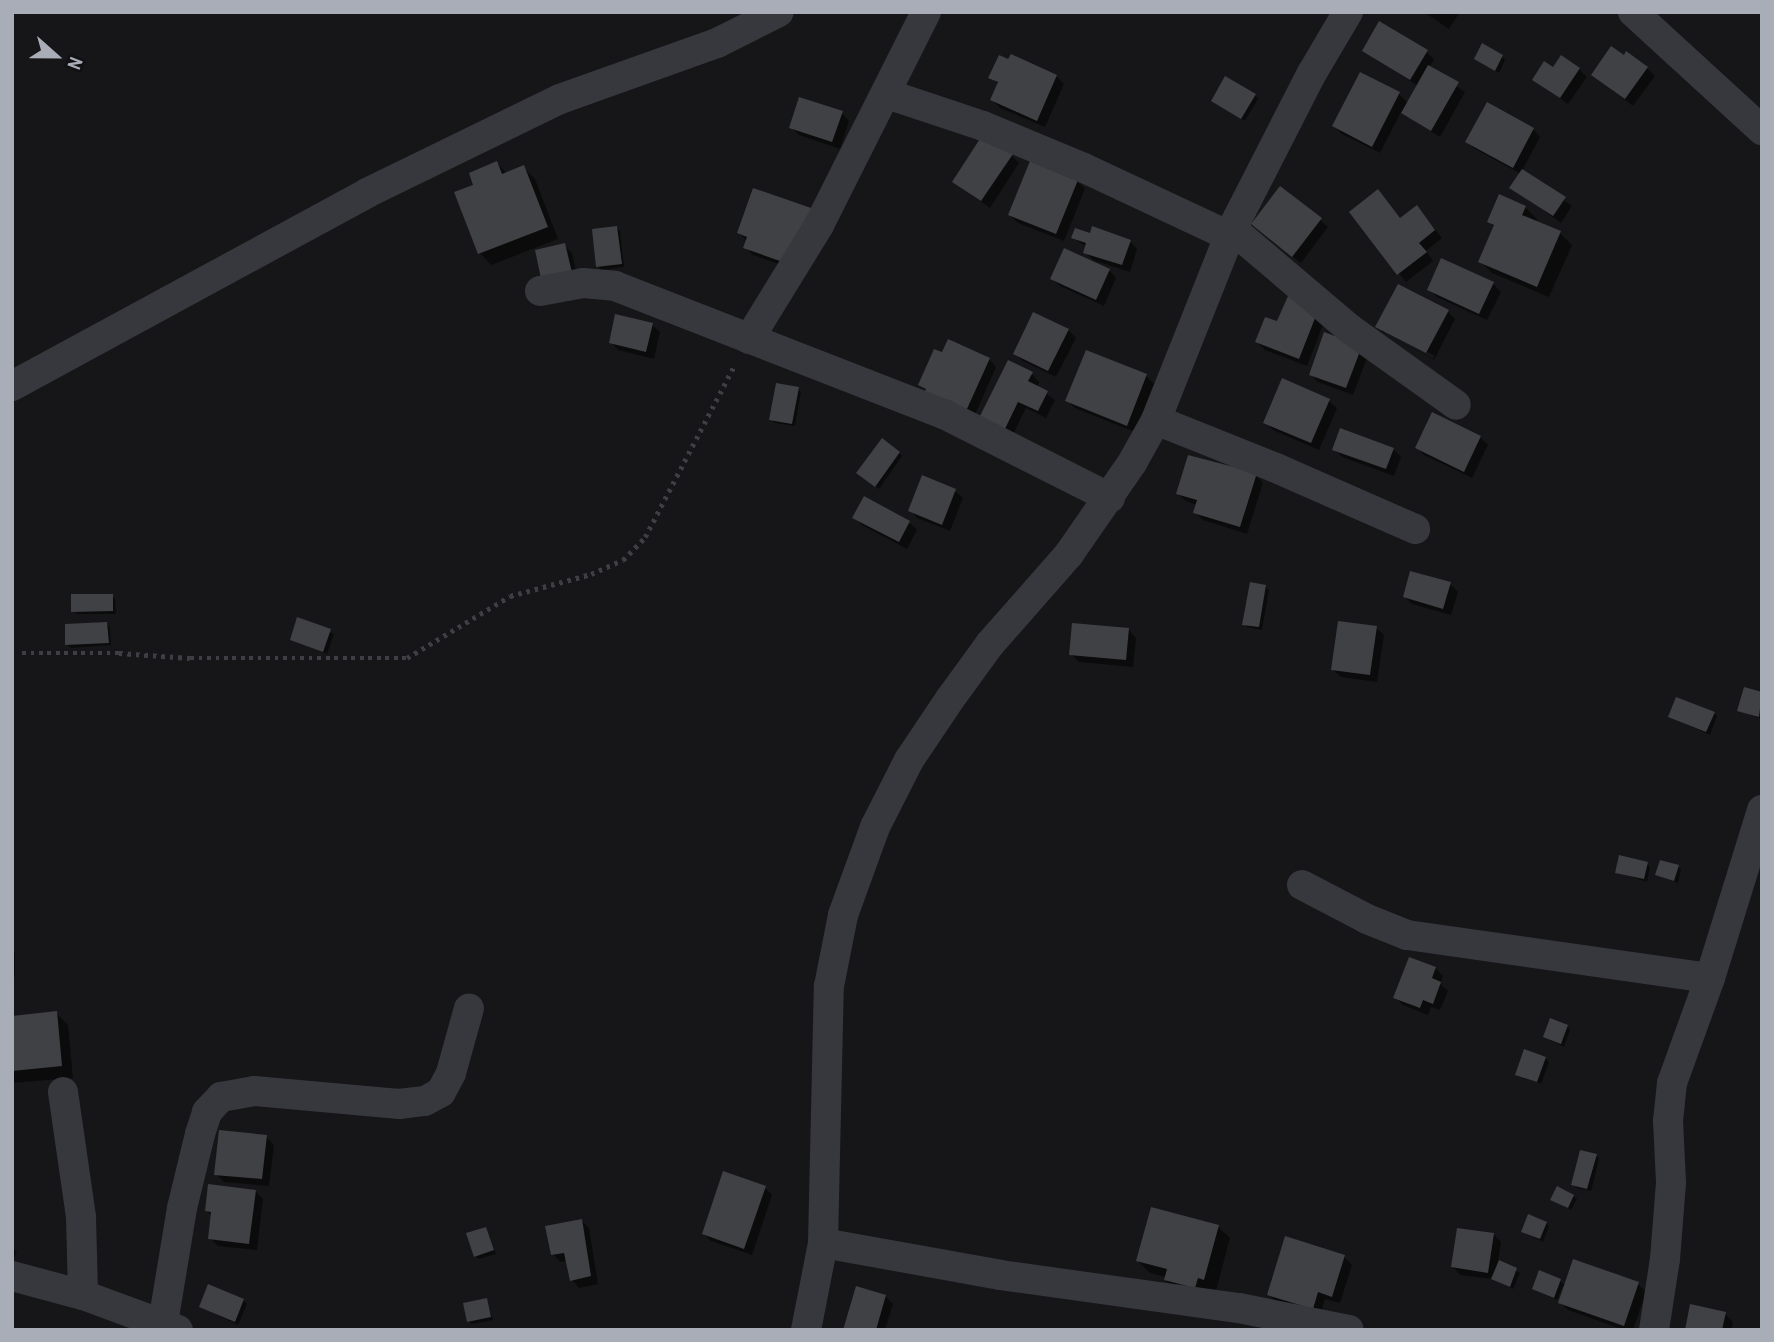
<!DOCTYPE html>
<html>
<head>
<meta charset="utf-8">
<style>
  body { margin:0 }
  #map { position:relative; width:1774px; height:1342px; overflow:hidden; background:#161618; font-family:"Archivo Narrow",sans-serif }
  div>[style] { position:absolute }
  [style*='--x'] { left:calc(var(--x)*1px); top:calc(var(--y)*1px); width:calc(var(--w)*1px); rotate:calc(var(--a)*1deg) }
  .shadow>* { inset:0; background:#0007 }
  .building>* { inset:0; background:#404145 }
  .path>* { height:4.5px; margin-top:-2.25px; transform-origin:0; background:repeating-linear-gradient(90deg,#3d3f44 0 3.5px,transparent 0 8.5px) }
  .minor>* { height:30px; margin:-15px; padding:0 15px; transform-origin:15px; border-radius:15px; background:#37383d }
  span { translate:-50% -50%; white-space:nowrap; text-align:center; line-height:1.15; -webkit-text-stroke:6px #111113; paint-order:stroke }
  .frame { position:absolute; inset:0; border:14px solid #a8adb8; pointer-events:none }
  .north { position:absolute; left:21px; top:21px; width:70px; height:70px; -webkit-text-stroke:5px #111113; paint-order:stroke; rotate:111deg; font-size:19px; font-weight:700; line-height:28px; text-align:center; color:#a8adb8 }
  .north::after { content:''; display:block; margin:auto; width:24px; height:32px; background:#a8adb8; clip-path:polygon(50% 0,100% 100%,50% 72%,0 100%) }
</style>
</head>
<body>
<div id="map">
  <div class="shadow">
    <div style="clip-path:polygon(1424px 12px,1460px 12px,1449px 29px)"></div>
    <div style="clip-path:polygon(1364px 51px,1426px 52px,1434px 59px,1429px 68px,1465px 92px,1440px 137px,1401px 112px,1380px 153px,1342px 134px,1334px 126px,1399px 94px,1408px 103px,1418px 86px)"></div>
    <div style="clip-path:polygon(1502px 57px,1505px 60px,1499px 73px,1476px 59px)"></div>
    <div style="clip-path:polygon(1647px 68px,1655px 76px,1633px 106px,1593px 74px)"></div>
    <div style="clip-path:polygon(1554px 69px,1579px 69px,1587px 77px,1568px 104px,1535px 79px)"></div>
    <div style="clip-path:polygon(1056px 76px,1064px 84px,1045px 127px,1000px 108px,992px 100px,999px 85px,991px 77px)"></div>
    <div style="clip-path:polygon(1255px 95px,1258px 99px,1245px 121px,1213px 101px)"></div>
    <div style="clip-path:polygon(842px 113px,849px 121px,840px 149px,799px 135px,791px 127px)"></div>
    <div style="clip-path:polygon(1533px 129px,1540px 137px,1522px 171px,1572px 206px,1561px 223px,1512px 188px,1521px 174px,1475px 149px,1467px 142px)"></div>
    <div style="clip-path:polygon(1011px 155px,1019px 163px,990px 208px,954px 182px)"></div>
    <div style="clip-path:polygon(497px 163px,507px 174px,523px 167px,535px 179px,558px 239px,491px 265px,480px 253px,476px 186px)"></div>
    <div style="clip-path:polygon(1077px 181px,1085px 189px,1064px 241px,1018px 223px,1010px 215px)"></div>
    <div style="clip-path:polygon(1378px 192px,1401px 219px,1417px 207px,1442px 238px,1426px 251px,1433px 261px,1406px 282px,1351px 212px)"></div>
    <div style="clip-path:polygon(1500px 196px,1525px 207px,1537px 219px,1536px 223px,1560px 233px,1572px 245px,1549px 297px,1492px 273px,1480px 261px,1495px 228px,1489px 222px)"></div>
    <div style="clip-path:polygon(820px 219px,790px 268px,753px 255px,745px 247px,747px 241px,739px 233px)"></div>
    <div style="clip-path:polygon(1320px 220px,1328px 227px,1301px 263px,1261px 232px)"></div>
    <div style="clip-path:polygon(616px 228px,620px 231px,624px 267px,601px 270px,598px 266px)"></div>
    <div style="clip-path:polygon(1073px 238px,1130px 241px,1137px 249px,1130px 272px,1093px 260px,1085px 252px,1087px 247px)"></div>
    <div style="clip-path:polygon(564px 245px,572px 253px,580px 289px,553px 295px)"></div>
    <div style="clip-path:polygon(1109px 270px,1116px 278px,1104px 306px,1060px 286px,1052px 279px)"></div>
    <div style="clip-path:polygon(1493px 284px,1501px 292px,1487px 320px,1437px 297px,1429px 289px)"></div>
    <div style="clip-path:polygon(1448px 312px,1455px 319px,1434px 360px,1384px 333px,1433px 359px,1435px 356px,1384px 329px,1384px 333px,1377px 326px)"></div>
    <div style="clip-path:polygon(1326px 317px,1307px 366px,1265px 350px,1257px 342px,1278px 323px)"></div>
    <div style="clip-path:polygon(652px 325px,660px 332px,654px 359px,618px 350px,611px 342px)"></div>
    <div style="clip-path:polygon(1068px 330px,1076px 338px,1056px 377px,1023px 361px,1015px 354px)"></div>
    <div style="clip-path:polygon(1325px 334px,1368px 355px,1353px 395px,1318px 382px,1311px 375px)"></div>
    <div style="clip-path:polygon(943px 355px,989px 359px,996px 367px,970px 426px,920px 385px)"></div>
    <div style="clip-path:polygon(1032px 374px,1039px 382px,1037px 387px,1055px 400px,1046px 418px,1026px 408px,1009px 443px,978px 424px)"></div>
    <div style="clip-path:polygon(1146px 376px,1154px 384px,1135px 432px,1075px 408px,1067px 401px)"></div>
    <div style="clip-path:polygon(798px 389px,801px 392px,795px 426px,775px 423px,771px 420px)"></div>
    <div style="clip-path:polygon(1329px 401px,1337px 408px,1319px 450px,1273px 430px,1265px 422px)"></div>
    <div style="clip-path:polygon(1480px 437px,1488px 445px,1472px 478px,1424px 455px,1417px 448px)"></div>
    <div style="clip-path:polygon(1334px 449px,1393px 449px,1401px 457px,1394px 476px,1342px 457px)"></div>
    <div style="clip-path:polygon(899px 453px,902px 456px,879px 489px,862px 477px)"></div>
    <div style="clip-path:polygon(1256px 475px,1263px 483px,1247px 534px,1203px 520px,1195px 512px,1197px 505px,1186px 501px,1178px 494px)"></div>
    <div style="clip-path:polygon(955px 491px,963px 498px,950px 531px,917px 518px,910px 510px)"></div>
    <div style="clip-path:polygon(854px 517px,909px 522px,917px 530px,907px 549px,862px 525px)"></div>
    <div style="clip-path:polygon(1450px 584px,1458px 592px,1451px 615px,1412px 604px,1405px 597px)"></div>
    <div style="clip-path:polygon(1265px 587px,1269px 590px,1262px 630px,1247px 627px,1244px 624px)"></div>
    <div style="clip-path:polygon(112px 595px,115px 599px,116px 614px,77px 614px,73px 611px)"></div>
    <div style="clip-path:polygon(298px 619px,334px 634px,327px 654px,292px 640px)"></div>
    <div style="clip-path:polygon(106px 623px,110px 627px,111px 645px,71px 648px,67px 645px)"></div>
    <div style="clip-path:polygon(1376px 628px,1384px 635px,1377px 682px,1341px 677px,1333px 670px)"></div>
    <div style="clip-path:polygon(1129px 630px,1136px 638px,1133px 667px,1079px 662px,1071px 654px)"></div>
    <div style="clip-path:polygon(1745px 689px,1762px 694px,1762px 719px,1739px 710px)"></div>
    <div style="clip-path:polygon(1714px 713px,1717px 716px,1710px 735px,1670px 717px)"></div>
    <div style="clip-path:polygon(1647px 864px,1650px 867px,1647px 882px,1617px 872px)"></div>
    <div style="clip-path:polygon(1678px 867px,1681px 870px,1678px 883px,1657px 875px)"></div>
    <div style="clip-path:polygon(12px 950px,15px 953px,15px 977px,12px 977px)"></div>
    <div style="clip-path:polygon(1435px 968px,1443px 976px,1440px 984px,1448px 991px,1440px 1010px,1431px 1007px,1428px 1015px,1403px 1005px,1395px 998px)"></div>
    <div style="clip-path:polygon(56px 1013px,68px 1025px,73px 1078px,12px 1083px,12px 1027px)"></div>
    <div style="clip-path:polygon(1567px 1026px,1570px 1030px,1564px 1047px,1545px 1037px)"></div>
    <div style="clip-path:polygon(1545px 1058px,1549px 1062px,1541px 1084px,1517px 1074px)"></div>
    <div style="clip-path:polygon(266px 1137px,274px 1145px,269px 1186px,224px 1182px,216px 1174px)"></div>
    <div style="clip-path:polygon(1596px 1155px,1599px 1159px,1591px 1191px,1577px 1188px,1573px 1184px)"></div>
    <div style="clip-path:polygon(765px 1188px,772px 1195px,752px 1255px,711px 1241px,704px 1234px)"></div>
    <div style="clip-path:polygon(255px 1191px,263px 1199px,257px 1250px,218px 1246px,210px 1238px,213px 1217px,207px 1211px)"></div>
    <div style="clip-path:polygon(1573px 1196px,1577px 1199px,1571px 1210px,1552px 1199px)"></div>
    <div style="clip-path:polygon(582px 1221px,589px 1228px,598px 1284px,579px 1288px,572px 1280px,567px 1261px,560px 1262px,553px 1254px)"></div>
    <div style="clip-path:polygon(1546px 1223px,1549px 1226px,1543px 1242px,1523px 1232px)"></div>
    <div style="clip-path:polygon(1218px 1227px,1230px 1238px,1216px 1291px,1177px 1292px,1165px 1280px,1166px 1277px,1150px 1273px,1138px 1261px)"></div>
    <div style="clip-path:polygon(486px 1229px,496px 1254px,479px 1259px,475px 1256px)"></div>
    <div style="clip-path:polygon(1493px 1234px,1501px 1242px,1498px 1262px,1520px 1273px,1513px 1289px,1493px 1279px,1460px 1275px,1453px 1267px)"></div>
    <div style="clip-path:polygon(12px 1248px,17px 1252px,12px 1262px)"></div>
    <div style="clip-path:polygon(1344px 1257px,1352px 1265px,1340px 1303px,1325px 1299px,1320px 1316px,1277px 1302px,1269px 1295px)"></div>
    <div style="clip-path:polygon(1560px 1281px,1566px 1286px,1638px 1284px,1646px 1292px,1633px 1330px,1624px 1330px,1568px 1310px,1560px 1302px,1566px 1287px,1563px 1286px,1557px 1300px,1534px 1289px)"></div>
    <div style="clip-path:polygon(885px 1296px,893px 1304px,885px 1330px,845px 1330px)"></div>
    <div style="clip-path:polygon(243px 1300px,247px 1304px,238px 1325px,201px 1307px)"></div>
    <div style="clip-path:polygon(486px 1300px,493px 1320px,472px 1324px,468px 1321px)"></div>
    <div style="clip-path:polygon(1725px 1314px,1733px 1322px,1731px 1330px,1686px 1330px)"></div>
  </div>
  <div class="building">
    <div style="clip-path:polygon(1379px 21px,1428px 50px,1410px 80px,1362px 51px)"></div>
    <div style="clip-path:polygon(1482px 43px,1503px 55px,1495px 71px,1474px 59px)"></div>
    <div style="clip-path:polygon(1611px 46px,1624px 55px,1626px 51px,1648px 67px,1625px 99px,1591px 75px)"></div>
    <div style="clip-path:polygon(1011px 54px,1057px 75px,1037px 121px,990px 100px,998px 82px,988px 78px,999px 55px,1008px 59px)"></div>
    <div style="clip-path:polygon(1561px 55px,1580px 68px,1560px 98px,1532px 80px,1544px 61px,1553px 67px)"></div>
    <div style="clip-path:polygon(1428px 65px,1459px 82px,1431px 131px,1401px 113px)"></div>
    <div style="clip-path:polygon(1360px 72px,1400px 92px,1372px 147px,1332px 126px)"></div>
    <div style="clip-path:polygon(1225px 76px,1256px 94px,1241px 119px,1211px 101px)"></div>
    <div style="clip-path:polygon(799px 97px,843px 111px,832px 142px,789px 128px)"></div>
    <div style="clip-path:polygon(1487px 102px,1534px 128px,1513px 168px,1465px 142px)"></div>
    <div style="clip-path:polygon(983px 134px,1013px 154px,981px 201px,952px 182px)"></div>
    <div style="clip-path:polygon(497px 161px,502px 174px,524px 165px,548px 227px,478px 254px,454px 192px,473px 185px,469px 173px)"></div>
    <div style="clip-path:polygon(1030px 161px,1078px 180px,1056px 234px,1008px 215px)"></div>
    <div style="clip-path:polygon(1522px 169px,1566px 197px,1553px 216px,1509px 188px)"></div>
    <div style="clip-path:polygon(1280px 186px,1322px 218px,1292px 257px,1251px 224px)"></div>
    <div style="clip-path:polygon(753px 188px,814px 209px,783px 262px,743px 248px,747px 237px,737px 233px)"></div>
    <div style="clip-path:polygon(1378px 189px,1400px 218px,1417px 205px,1435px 230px,1419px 243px,1427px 252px,1397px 275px,1349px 212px)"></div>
    <div style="clip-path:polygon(1499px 194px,1526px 206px,1522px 215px,1561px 231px,1537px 287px,1478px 262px,1494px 225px,1487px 222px)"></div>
    <div style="clip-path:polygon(617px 226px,622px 264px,596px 267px,592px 229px)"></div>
    <div style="clip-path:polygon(1092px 226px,1131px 240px,1122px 265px,1083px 253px,1086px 243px,1071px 238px,1075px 228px,1090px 233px)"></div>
    <div style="clip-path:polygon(565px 243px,574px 281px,543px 288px,535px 250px)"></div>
    <div style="clip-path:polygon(1064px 248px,1110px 269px,1096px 300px,1050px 279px)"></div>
    <div style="clip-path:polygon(1441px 258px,1494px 282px,1479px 314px,1427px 290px)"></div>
    <div style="clip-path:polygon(1398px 284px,1449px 310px,1426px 353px,1375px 327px)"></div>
    <div style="clip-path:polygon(1288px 296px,1319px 308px,1299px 359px,1255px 342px,1265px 317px,1277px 321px)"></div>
    <div style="clip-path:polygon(1033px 312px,1069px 329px,1048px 371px,1013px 354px)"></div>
    <div style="clip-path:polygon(615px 314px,653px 323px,646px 352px,609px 343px)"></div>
    <div style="clip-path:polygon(1324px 332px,1362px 346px,1346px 388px,1309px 375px)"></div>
    <div style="clip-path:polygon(948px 339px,990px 358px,962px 420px,920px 401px,926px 389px,918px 385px,934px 349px,942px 352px)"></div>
    <div style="clip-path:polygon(1086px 350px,1147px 374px,1127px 426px,1065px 401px)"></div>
    <div style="clip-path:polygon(1008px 360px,1033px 372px,1028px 381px,1048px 391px,1038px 411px,1018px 402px,1001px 437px,976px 424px)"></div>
    <div style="clip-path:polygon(1282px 378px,1330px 399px,1311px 443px,1263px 423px)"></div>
    <div style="clip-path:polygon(776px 383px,799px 387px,792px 424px,769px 420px)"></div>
    <div style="clip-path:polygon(1432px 412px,1481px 436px,1464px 472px,1415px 448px)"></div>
    <div style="clip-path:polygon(1340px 428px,1394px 448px,1386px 469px,1332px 450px)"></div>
    <div style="clip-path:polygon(882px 438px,900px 452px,875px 487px,856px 473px)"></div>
    <div style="clip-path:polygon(1188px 455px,1257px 473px,1240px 527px,1193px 513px,1197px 500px,1176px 494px)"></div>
    <div style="clip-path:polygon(922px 475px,956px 489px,942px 525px,908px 511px)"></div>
    <div style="clip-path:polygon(864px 496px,910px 521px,899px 542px,852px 518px)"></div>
    <div style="clip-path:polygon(1410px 571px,1451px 582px,1443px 609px,1403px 597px)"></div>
    <div style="clip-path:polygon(1250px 582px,1266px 585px,1259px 627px,1242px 625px)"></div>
    <div style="clip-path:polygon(71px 594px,113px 594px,113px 611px,71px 612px)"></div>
    <div style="clip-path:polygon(297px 617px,331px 629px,323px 652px,290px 640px)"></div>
    <div style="clip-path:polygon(1338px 621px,1377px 626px,1370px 675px,1331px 670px)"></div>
    <div style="clip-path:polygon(107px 622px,109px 643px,65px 645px,65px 624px)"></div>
    <div style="clip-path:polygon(1072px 623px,1129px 628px,1126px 660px,1069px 655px)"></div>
    <div style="clip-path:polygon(1744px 687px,1762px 692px,1759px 717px,1737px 711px)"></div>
    <div style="clip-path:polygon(1676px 697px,1715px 712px,1706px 732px,1668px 717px)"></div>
    <div style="clip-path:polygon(1619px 855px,1648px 862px,1644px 879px,1615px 873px)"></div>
    <div style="clip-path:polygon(1660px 860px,1679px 865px,1674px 881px,1655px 875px)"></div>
    <div style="clip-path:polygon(1409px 957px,1436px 967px,1432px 978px,1441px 982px,1433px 1004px,1423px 1000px,1420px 1008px,1393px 998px)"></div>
    <div style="clip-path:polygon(57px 1011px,62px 1066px,12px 1071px,12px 1016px)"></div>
    <div style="clip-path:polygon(1550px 1018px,1568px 1025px,1561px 1044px,1543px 1037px)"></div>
    <div style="clip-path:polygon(1524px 1049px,1546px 1057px,1537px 1082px,1515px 1075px)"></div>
    <div style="clip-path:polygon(219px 1130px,267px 1135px,262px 1179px,214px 1175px)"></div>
    <div style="clip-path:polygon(1580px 1150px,1597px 1154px,1587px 1189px,1571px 1185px)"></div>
    <div style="clip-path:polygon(723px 1171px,766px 1186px,744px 1249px,702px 1234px)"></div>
    <div style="clip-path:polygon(208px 1184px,256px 1190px,249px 1244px,208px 1239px,211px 1212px,205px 1211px)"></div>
    <div style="clip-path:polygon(1557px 1186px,1574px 1195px,1568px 1208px,1550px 1200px)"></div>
    <div style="clip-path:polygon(1151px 1207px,1219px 1225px,1204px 1280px,1198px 1278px,1195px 1288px,1164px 1280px,1167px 1269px,1136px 1261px)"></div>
    <div style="clip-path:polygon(1528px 1214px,1547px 1222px,1540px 1239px,1521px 1232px)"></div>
    <div style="clip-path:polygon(582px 1219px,591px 1276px,570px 1281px,564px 1253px,551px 1255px,545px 1226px)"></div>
    <div style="clip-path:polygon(486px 1227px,494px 1250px,474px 1257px,466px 1233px)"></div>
    <div style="clip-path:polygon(1457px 1228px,1494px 1233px,1488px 1273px,1451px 1267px)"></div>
    <div style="clip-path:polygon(1285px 1236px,1345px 1255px,1332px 1297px,1318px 1292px,1313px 1309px,1267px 1295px)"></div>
    <div style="clip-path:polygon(1573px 1259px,1639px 1282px,1624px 1326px,1558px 1303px)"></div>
    <div style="clip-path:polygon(1499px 1260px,1517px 1268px,1510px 1287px,1491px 1279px)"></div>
    <div style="clip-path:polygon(1539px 1270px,1561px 1279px,1554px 1298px,1532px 1289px)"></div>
    <div style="clip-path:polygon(208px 1284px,244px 1299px,235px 1322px,199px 1307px)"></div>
    <div style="clip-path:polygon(856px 1286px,886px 1295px,876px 1330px,843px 1330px)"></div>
    <div style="clip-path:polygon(487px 1298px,491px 1317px,467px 1322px,463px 1303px)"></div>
    <div style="clip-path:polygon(1690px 1304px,1726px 1312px,1722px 1330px,1685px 1330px)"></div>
  </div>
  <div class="path">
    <div style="--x:22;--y:653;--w:97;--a:0"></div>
    <div style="--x:119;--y:653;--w:71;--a:4"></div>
    <div style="--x:190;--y:658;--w:217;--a:0"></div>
    <div style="--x:407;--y:658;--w:120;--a:-31"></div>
    <div style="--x:510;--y:596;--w:84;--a:-15.2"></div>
    <div style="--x:591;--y:574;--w:35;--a:-24"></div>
    <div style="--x:623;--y:560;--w:32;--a:-46"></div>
    <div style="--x:645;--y:537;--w:195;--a:-62.5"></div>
  </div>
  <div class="minor">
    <div style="--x:1633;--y:12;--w:175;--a:42.5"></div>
    <div style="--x:887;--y:94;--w:101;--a:18.4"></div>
    <div style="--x:983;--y:126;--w:109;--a:22.6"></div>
    <div style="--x:1084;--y:168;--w:160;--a:25.1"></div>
    <div style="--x:1232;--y:229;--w:155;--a:40.3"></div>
    <div style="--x:1350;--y:329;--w:130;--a:35.6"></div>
    <div style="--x:540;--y:291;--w:44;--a:-10.5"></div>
    <div style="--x:583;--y:283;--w:32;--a:5"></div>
    <div style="--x:615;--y:286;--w:353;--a:21.3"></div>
    <div style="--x:944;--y:414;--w:186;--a:26.8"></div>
    <div style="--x:749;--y:339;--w:134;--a:-58.4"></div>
    <div style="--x:819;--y:225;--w:238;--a:-63.3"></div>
    <div style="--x:12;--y:386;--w:404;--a:-28.5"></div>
    <div style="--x:367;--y:193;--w:215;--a:-26"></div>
    <div style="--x:560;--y:99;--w:167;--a:-19.6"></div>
    <div style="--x:717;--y:43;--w:69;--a:-26.6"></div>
    <div style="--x:1156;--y:420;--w:129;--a:21.8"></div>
    <div style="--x:1276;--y:468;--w:152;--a:23.7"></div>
    <div style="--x:1302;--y:885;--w:73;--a:27.6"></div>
    <div style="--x:1367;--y:919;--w:43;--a:21.8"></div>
    <div style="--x:1407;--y:935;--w:306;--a:8.1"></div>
    <div style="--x:63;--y:1092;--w:126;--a:81.8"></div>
    <div style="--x:81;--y:1217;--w:78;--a:88.5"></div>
    <div style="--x:823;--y:1243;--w:180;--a:10.2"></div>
    <div style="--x:1000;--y:1275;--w:241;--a:7.9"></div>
    <div style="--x:1239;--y:1308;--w:112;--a:11.3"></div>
    <div style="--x:12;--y:1276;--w:73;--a:15"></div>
    <div style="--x:83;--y:1295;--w:101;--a:20.2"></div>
    <div style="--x:163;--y:1323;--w:117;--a:-80.6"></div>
    <div style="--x:182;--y:1208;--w:76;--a:-76.3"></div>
    <div style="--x:200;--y:1134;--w:23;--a:-72"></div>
    <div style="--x:207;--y:1112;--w:21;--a:-47"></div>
    <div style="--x:221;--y:1097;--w:34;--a:-10"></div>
    <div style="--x:254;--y:1091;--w:146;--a:5.1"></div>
    <div style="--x:399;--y:1104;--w:26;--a:-7"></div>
    <div style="--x:425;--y:1101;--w:18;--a:-29"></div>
    <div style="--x:441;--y:1092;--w:21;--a:-62"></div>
    <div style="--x:451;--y:1073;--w:67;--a:-74.5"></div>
    <div style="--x:806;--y:1330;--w:89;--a:-78.9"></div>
    <div style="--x:823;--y:1243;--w:257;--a:-88.7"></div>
    <div style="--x:829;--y:986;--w:72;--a:-78.8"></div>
    <div style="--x:843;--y:915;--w:94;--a:-70"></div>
    <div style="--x:875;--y:827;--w:75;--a:-63.1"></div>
    <div style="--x:909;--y:760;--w:73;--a:-56.1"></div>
    <div style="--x:950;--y:699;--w:68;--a:-54"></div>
    <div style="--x:990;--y:644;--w:120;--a:-48.7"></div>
    <div style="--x:1069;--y:554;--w:111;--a:-55.3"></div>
    <div style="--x:1132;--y:463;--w:49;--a:-60.8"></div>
    <div style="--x:1156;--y:420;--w:206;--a:-68.3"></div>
    <div style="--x:1232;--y:229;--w:175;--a:-62.9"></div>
    <div style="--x:1312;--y:73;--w:71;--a:-59.5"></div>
    <div style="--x:1654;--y:1330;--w:72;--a:-81.2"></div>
    <div style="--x:1665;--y:1259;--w:77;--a:-85.5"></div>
    <div style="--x:1671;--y:1182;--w:61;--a:-92.8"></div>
    <div style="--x:1668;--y:1121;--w:38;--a:-84"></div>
    <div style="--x:1672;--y:1083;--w:112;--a:-70.1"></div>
    <div style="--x:1710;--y:978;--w:176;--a:-72.8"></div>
  </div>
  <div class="frame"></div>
  <div class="north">N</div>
</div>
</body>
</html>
